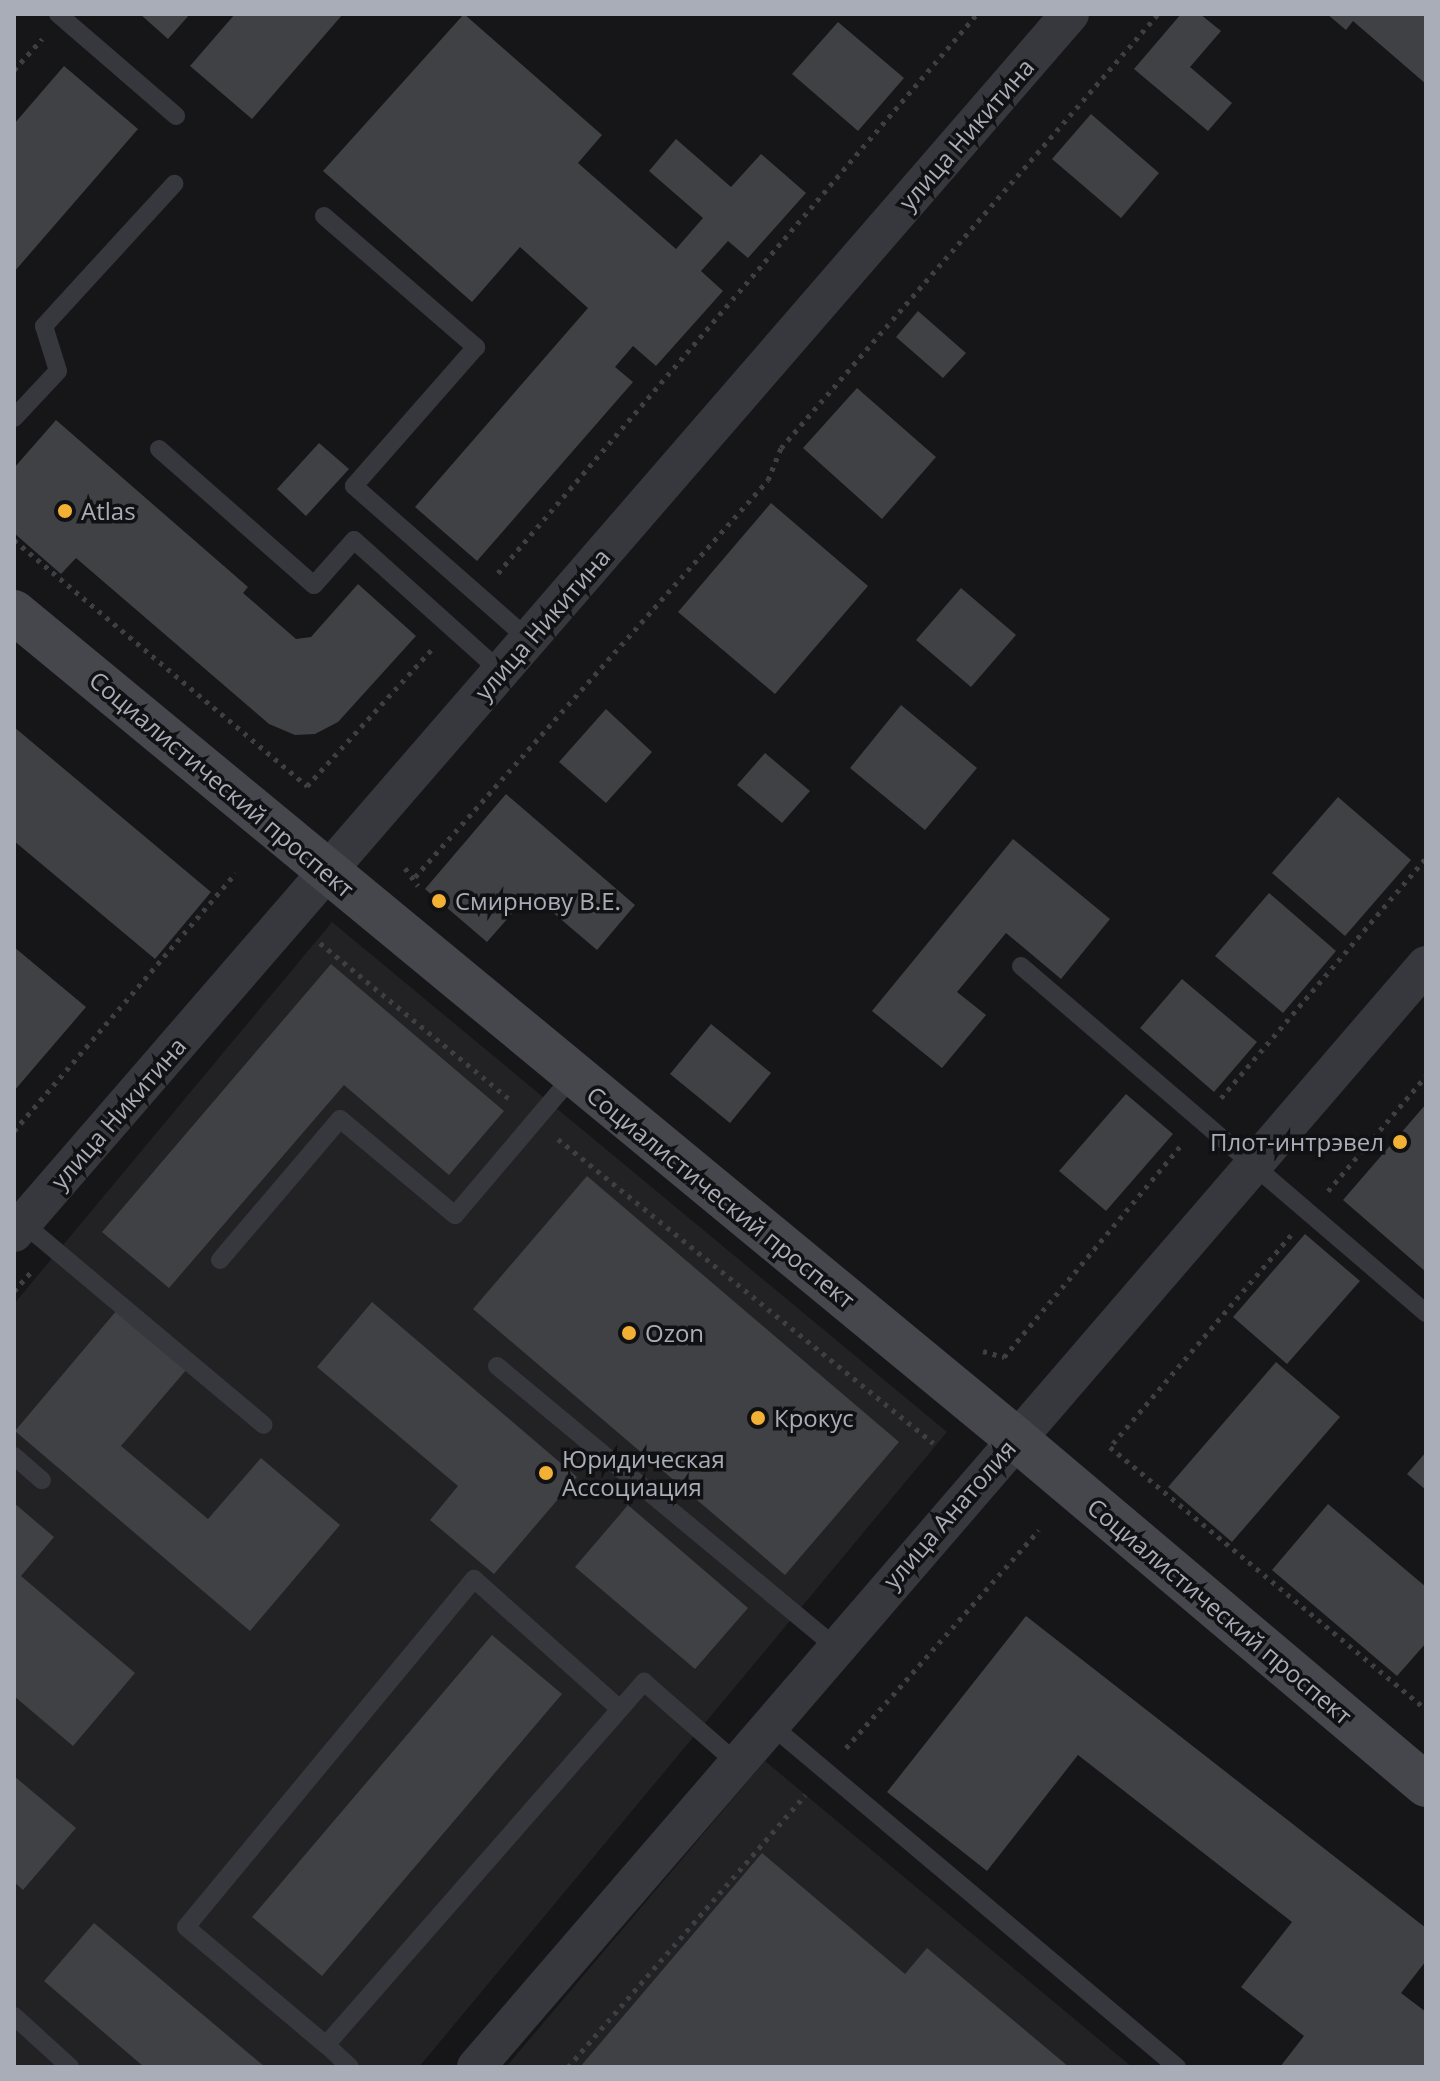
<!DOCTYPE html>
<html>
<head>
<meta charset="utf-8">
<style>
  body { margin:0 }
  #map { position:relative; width:1440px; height:2081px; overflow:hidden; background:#161618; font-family:"Open Sans",sans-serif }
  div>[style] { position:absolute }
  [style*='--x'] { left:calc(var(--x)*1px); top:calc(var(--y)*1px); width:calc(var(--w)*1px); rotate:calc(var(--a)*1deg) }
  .built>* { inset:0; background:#222225 }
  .building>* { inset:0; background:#404145 }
  .path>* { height:5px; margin-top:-2.5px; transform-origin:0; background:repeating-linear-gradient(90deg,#3d3f44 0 4px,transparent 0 10px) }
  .lane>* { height:18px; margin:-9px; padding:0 9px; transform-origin:9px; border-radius:9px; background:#37383d }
  .street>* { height:38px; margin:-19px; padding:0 19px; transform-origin:19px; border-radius:19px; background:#37383d }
  .secondary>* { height:44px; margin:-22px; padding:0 22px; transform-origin:22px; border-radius:22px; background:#45474d }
  .dots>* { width:22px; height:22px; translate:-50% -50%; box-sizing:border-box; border:4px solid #111113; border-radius:50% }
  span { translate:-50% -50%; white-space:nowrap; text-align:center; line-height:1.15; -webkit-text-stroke:7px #111113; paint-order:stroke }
  .street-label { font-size:24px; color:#a8adb8 }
  .poi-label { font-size:24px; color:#a8adb8 }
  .left { translate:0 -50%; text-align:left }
  .right { translate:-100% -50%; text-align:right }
  .frame { position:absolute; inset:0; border:16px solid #a8adb8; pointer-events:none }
</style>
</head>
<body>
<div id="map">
  <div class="built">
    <div style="clip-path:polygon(332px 922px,947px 1432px,419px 2067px,14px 2067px,14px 1304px)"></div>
    <div style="clip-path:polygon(765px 1761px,1132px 2067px,506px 2067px)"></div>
  </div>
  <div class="building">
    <div style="clip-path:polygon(140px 14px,190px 14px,168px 39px)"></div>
    <div style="clip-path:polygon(235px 14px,343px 14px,252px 119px,190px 66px)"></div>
    <div style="clip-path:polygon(464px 14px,602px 135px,578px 163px,676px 249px,703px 218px,649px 171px,676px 139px,731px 187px,761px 154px,806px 193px,748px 258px,728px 241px,701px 271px,723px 291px,656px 366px,633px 346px,615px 367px,633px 382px,477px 561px,415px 507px,588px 308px,520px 247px,472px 302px,323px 171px)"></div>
    <div style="clip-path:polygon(1181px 14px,1200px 14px,1221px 31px,1190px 67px,1232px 103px,1208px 131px,1134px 69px)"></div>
    <div style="clip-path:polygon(1327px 14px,1426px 14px,1426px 84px,1353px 21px,1346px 30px)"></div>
    <div style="clip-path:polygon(838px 22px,904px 78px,858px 131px,792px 74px)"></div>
    <div style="clip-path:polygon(64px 66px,138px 129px,14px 272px,14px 124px)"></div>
    <div style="clip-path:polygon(1091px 114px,1159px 173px,1121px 218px,1052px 159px)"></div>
    <div style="clip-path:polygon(918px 311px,966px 353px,943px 378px,896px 337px)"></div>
    <div style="clip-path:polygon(857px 388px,936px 457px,882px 519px,803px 448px)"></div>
    <div style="clip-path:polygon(56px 420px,248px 587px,243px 593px,296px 639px,311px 637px,358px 584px,416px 636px,338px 722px,315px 734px,295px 735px,269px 724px,76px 558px,61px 574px,14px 533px,14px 468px)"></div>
    <div style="clip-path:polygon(319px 443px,349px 469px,306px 516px,277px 489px)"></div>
    <div style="clip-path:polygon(771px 503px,868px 586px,775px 694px,678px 612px)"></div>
    <div style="clip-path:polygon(961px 588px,1016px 635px,971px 687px,916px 640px)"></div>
    <div style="clip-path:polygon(901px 705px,977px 768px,925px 830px,850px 768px)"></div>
    <div style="clip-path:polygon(606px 709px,652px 752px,606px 803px,559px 762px)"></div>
    <div style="clip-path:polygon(14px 727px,211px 892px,155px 959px,14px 841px)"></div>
    <div style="clip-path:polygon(765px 753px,810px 791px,782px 823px,737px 785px)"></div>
    <div style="clip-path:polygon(506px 794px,635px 905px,597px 950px,530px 893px,487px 942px,425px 889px)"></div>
    <div style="clip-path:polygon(1338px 797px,1411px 860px,1345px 936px,1272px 873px)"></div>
    <div style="clip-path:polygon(1013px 839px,1110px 919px,1061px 979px,1006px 933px,957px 992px,986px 1015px,942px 1068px,872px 1011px)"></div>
    <div style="clip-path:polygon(1269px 893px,1336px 951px,1283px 1013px,1215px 956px)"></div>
    <div style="clip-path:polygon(14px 947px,86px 1007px,14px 1091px)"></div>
    <div style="clip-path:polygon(331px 964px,504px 1111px,449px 1175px,344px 1085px,169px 1288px,102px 1232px)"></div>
    <div style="clip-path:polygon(1182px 979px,1257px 1042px,1214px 1092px,1140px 1028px)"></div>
    <div style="clip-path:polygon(711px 1024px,771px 1073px,730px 1123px,670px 1074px)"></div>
    <div style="clip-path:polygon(1126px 1094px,1173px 1134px,1106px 1211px,1059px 1171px)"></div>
    <div style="clip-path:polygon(1426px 1104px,1426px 1272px,1343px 1200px)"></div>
    <div style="clip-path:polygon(587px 1176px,899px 1442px,785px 1575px,473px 1309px)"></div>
    <div style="clip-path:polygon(1305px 1234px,1360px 1281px,1287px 1364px,1233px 1317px)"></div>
    <div style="clip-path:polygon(372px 1302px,577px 1477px,494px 1574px,430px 1520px,458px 1486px,317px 1367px)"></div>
    <div style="clip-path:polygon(117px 1310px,187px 1369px,121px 1446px,208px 1519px,261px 1458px,340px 1525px,250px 1631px,15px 1431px)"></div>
    <div style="clip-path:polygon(1276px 1362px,1340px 1417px,1232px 1542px,1168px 1487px)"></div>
    <div style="clip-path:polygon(1426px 1452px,1426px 1490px,1407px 1474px)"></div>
    <div style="clip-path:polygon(14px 1503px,54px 1537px,21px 1576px,135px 1673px,73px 1746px,14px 1696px)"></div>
    <div style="clip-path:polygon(1328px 1504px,1426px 1587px,1426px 1643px,1397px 1676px,1272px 1570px)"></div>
    <div style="clip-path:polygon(628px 1505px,748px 1608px,695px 1669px,575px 1567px)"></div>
    <div style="clip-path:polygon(1026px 1616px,1426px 1928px,1426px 1961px,1401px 1993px,1426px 2012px,1426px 2067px,1280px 2067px,1304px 2036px,1241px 1987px,1292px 1922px,1078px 1755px,987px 1871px,887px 1792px)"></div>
    <div style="clip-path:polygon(492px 1635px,562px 1694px,322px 1976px,252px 1917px)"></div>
    <div style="clip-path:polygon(14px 1776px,76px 1828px,23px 1890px,14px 1882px)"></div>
    <div style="clip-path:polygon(762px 1853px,905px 1974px,927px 1948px,1069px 2067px,580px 2067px)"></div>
    <div style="clip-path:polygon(94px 1923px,265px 2067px,144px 2067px,44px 1981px)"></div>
  </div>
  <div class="path">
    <div style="--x:14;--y:70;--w:42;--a:-47.9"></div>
    <div style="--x:14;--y:540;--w:383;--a:40"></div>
    <div style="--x:307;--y:786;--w:184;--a:-47.6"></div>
    <div style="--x:498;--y:573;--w:736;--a:-49.41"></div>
    <div style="--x:405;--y:868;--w:22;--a:54"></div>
    <div style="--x:415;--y:877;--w:531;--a:-48.36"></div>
    <div style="--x:768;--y:480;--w:35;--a:-68"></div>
    <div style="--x:781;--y:448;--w:575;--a:-49.02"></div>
    <div style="--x:320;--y:943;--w:250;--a:39.5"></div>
    <div style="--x:1221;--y:1098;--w:316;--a:-49.5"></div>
    <div style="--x:14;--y:1131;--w:340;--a:-49.3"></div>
    <div style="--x:558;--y:1139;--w:483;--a:39"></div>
    <div style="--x:1328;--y:1191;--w:151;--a:-49.6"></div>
    <div style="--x:1291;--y:1235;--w:279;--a:130.5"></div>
    <div style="--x:1110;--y:1447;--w:410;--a:39.7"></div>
    <div style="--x:14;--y:1291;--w:27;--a:-48"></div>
    <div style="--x:983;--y:1351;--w:22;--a:16"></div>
    <div style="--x:1004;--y:1357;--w:276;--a:-50.1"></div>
    <div style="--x:846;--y:1748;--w:291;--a:-48.5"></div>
    <div style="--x:568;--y:2067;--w:361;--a:-48.9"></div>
  </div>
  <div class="lane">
    <div style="--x:58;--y:14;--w:156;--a:40.8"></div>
    <div style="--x:324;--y:216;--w:201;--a:40.8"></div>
    <div style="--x:476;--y:347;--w:185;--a:131.3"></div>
    <div style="--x:354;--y:486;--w:233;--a:41.3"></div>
    <div style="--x:14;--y:418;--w:64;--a:-46.9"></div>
    <div style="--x:58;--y:371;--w:47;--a:-107.3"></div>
    <div style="--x:44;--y:326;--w:193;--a:-47.5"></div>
    <div style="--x:159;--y:449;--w:206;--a:41.3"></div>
    <div style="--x:314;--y:585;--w:60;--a:-48.4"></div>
    <div style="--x:354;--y:540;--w:196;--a:41.9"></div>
    <div style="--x:1021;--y:966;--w:533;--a:40.59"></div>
    <div style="--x:23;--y:1223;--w:314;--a:40"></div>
    <div style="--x:220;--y:1260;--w:185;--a:-49.6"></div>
    <div style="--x:340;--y:1119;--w:150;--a:39.9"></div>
    <div style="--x:455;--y:1215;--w:182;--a:-49.7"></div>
    <div style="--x:497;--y:1366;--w:440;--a:39.7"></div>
    <div style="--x:14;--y:1456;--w:37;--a:41"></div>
    <div style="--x:771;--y:1725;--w:531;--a:40.11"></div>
    <div style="--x:14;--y:2016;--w:76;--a:42.3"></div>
    <div style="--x:326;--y:2045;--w:183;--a:-139.9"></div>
    <div style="--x:186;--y:1927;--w:452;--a:-50.4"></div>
    <div style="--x:474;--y:1579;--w:195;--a:41.7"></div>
    <div style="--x:350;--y:2067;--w:33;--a:-137"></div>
    <div style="--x:326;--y:2045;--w:483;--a:-48.8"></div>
    <div style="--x:644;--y:1682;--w:123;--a:41.1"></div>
  </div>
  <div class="street">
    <div style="--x:14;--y:1233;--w:1613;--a:-49.1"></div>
    <div style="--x:476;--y:2067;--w:1455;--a:-49.24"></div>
  </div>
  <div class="secondary">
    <div style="--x:14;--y:612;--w:1298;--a:39.53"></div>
    <div style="--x:1015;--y:1438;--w:538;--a:40.17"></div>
  </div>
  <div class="dots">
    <div style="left:65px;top:511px;background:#f2b134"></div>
    <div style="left:439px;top:901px;background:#f2b134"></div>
    <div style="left:1400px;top:1142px;background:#f2b134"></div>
    <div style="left:629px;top:1333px;background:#f2b134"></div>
    <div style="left:758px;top:1418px;background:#f2b134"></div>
    <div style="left:546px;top:1473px;background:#f2b134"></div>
  </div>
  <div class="street-label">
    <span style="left:966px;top:134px;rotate:-49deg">улица Никитина</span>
    <span style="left:542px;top:624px;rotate:-49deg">улица Никитина</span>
    <span style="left:222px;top:784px;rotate:40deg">Социалистический проспект</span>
    <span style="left:118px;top:1113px;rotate:-49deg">улица Никитина</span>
    <span style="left:721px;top:1197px;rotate:39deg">Социалистический проспект</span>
    <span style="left:949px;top:1514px;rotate:-49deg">улица Анатолия</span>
    <span style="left:1220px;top:1611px;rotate:40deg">Социалистический проспект</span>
  </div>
  <div class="poi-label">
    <span class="left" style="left:81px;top:511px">Atlas</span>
    <span class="left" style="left:455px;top:901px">Смирнову В.Е.</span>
    <span class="right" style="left:1384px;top:1142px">Плот-интрэвел</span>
    <span class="left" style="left:645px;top:1333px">Ozon</span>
    <span class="left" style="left:774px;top:1418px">Крокус</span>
    <span class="left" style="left:562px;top:1473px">Юридическая<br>Ассоциация</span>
  </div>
  <div class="frame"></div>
</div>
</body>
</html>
